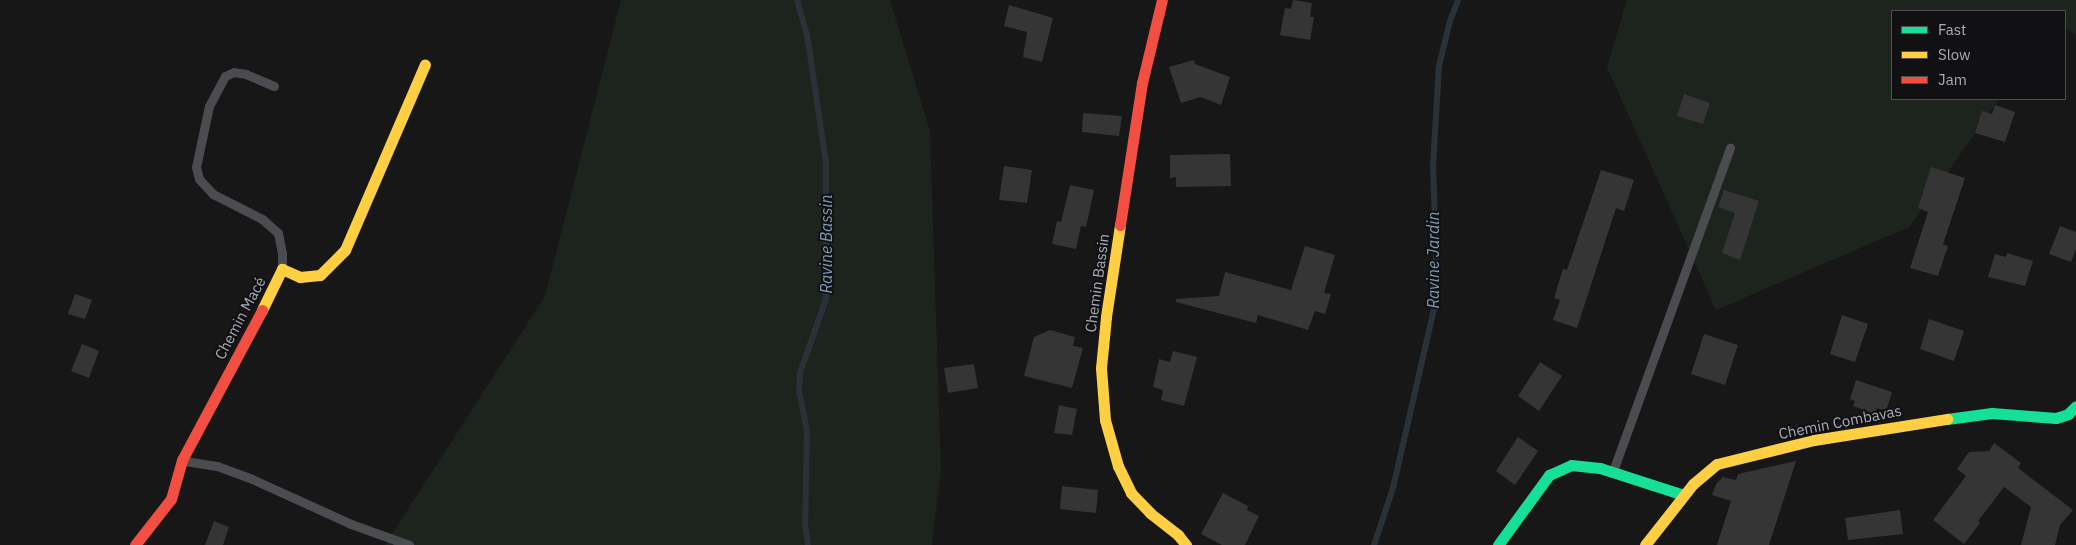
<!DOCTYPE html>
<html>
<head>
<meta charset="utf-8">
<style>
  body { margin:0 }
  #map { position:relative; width:2076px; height:545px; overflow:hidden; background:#171717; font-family:"IBM Plex Sans",sans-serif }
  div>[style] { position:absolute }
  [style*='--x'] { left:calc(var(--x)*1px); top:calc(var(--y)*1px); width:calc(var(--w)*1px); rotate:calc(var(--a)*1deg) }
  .green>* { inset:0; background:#1d241e }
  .stream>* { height:6px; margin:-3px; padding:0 3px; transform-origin:3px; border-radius:3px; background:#2a3239 }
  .building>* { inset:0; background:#353536 }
  .lane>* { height:9px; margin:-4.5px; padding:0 4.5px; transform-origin:4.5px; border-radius:4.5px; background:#4b4c50 }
  .fast>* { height:11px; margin:-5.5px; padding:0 5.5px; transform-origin:5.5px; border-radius:5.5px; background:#16e098 }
  .slow>* { height:11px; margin:-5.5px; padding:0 5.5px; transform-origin:5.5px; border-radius:5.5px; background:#ffcf43 }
  .jam>* { height:11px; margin:-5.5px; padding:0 5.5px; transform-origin:5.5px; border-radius:5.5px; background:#f24e42 }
  span { translate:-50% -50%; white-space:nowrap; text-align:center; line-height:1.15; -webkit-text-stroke:4px #111113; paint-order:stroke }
  .street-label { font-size:15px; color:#a8adb8 }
  .water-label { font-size:16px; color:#7f9bb3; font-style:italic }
  .legend { position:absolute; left:1891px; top:10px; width:175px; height:90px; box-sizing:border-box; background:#111113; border:1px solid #4d4f55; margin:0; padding:6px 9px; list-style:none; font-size:15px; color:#a8adb8 }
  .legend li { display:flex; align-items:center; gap:10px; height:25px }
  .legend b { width:25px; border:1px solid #4d4f55 }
</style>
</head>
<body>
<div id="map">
  <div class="green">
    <div style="clip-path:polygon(621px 0,890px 0,930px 131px,941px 470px,932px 545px,385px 545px,545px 296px)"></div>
    <div style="clip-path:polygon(1627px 0,2076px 0,2076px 36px,2065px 27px,2065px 11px,1892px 11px,1892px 99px,1999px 99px,1909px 227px,1716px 310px,1607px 67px)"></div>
  </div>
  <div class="stream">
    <div style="--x:797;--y:0;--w:35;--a:74"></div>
    <div style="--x:807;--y:34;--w:130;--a:81.6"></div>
    <div style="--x:826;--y:163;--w:136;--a:90"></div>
    <div style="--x:826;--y:299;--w:78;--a:109.4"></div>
    <div style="--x:800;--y:373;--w:18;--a:93"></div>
    <div style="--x:799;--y:391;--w:41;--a:78.7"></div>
    <div style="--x:807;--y:431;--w:93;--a:91.2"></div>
    <div style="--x:805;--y:524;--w:21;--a:82"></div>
    <div style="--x:1374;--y:545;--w:60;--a:-71.6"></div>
    <div style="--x:1393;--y:488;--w:184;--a:-77.1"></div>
    <div style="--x:1434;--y:309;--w:54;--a:-87.9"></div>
    <div style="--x:1436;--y:255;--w:89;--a:-91.9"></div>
    <div style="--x:1433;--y:166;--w:100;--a:-86.6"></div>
    <div style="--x:1439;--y:66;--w:46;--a:-76.3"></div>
    <div style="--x:1450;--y:21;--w:22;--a:-69"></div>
  </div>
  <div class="building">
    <div style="clip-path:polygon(1293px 0,1312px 3px,1310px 17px,1314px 17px,1310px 40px,1280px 35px,1285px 8px,1291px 9px)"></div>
    <div style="clip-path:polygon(1009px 5px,1053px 18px,1042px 62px,1023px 57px,1027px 32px,1004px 26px)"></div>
    <div style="clip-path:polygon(1194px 60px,1195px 64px,1230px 77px,1221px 105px,1201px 97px,1181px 103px,1169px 67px)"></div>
    <div style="clip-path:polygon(1684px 94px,1710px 103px,1703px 124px,1677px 116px)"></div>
    <div style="clip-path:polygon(1995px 105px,2015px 112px,2005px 142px,1975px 133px,1982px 111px,1992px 114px)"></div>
    <div style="clip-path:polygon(1083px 113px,1122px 116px,1119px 136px,1082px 132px)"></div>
    <div style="clip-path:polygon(1230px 154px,1231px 186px,1176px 187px,1176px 177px,1170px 178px,1170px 155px)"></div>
    <div style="clip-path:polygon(1004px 166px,1032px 170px,1027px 203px,999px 200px)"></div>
    <div style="clip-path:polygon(1931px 167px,1965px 178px,1943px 244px,1948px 246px,1938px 276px,1910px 268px,1928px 212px,1918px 208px)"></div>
    <div style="clip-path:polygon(1601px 170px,1634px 180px,1624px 211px,1616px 208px,1577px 328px,1553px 320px,1560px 300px,1554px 298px,1563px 269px,1567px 270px)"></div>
    <div style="clip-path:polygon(1070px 185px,1094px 190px,1086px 227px,1081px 226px,1076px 249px,1052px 244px,1057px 221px,1061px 222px)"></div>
    <div style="clip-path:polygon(1724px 190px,1759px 201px,1740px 260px,1722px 253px,1735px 213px,1718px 207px)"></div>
    <div style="clip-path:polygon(2060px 226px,2076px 232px,2076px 249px,2071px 262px,2049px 254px)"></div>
    <div style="clip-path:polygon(1305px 246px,1335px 255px,1324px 293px,1331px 294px,1325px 314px,1315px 311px,1308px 330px,1258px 315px,1256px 323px,1176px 302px,1176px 299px,1219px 296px,1225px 272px,1291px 290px)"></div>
    <div style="clip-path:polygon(2007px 253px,2033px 261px,2025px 286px,1988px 277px,1995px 254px,2006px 257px)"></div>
    <div style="clip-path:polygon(75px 294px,92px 300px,85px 319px,68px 314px)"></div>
    <div style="clip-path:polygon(1842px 315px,1868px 324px,1855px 362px,1830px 354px)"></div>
    <div style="clip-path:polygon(1929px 319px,1964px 331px,1954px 361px,1920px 349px)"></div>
    <div style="clip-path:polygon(1050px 330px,1075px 337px,1073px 346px,1083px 348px,1072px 388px,1024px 376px,1034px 337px)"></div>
    <div style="clip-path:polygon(1704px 334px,1738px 345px,1725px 385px,1691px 374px)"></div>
    <div style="clip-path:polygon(82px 344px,99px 351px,89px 378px,71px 371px)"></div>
    <div style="clip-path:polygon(1173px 351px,1197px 357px,1184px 406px,1161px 400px,1163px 390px,1153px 387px,1159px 359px,1170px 362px)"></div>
    <div style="clip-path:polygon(1540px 362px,1562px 376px,1539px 411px,1518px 396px)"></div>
    <div style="clip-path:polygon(974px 364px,978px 388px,948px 393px,944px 368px)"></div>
    <div style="clip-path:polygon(1856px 380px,1892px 392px,1886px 411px,1877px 408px,1875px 414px,1853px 406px,1855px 401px,1850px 399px)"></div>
    <div style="clip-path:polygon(1059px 405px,1077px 409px,1072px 435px,1054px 433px)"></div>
    <div style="clip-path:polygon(1518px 437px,1538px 451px,1515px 485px,1496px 471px)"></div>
    <div style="clip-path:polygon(1994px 443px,2021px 463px,2018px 468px,2073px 510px,2060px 525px,2055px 545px,2021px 545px,2031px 507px,2004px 487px,1978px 521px,1980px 523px,1964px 544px,1933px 520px,1966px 476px,1957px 469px,1969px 452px,1989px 451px)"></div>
    <div style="clip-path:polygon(1796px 461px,1769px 545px,1717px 545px,1731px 501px,1712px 495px,1716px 484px,1723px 477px,1736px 480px,1738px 474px)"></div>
    <div style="clip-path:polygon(1062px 486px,1098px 490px,1096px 513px,1060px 509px)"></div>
    <div style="clip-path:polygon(1223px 493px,1248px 506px,1247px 510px,1259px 516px,1245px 545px,1222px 545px,1201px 534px)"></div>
    <div style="clip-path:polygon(1900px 510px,1903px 534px,1848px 540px,1845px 518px)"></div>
    <div style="clip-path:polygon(214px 521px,229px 527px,223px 545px,205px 545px)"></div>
  </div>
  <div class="lane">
    <div style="--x:274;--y:86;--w:30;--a:-157"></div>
    <div style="--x:246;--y:74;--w:12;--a:-171"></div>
    <div style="--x:234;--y:72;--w:10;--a:156"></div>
    <div style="--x:225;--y:76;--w:34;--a:118"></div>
    <div style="--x:209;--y:106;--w:62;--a:102"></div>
    <div style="--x:196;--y:167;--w:12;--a:76"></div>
    <div style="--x:199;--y:179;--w:21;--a:47"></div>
    <div style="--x:213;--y:194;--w:55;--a:27"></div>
    <div style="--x:262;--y:219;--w:21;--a:41"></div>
    <div style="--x:278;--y:233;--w:21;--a:79"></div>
    <div style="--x:282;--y:254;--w:15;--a:90"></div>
    <div style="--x:185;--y:461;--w:32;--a:9"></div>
    <div style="--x:217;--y:466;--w:37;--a:20"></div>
    <div style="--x:252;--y:479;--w:109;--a:24.4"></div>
    <div style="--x:351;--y:524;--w:62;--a:19.9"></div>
    <div style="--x:1613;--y:471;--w:344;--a:-70.1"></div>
  </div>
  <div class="fast">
    <div style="--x:1947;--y:419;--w:45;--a:-7.6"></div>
    <div style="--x:1992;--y:413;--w:64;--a:4.5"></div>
    <div style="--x:2056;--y:418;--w:13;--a:-18"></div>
    <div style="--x:2068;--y:414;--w:11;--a:-45"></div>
    <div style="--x:1498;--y:545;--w:87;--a:-53.9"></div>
    <div style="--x:1549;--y:475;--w:24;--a:-24"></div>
    <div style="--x:1571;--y:465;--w:29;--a:6"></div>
    <div style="--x:1600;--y:468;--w:88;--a:17.8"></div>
  </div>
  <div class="slow">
    <div style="--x:1120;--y:225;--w:93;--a:98.7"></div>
    <div style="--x:1106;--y:317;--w:51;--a:95.6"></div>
    <div style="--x:1101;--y:368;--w:52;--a:85.6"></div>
    <div style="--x:1105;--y:420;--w:48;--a:74.2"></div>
    <div style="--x:1118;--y:466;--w:30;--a:64"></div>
    <div style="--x:1131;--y:493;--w:28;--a:46"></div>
    <div style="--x:1150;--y:513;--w:36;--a:38"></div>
    <div style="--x:1178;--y:535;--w:13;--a:51"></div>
    <div style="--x:262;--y:310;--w:46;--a:-64"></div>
    <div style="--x:282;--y:269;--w:20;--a:24"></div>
    <div style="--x:300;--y:277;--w:20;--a:-6"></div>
    <div style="--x:320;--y:275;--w:35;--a:-45"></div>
    <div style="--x:345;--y:250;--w:202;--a:-66.7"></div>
    <div style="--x:1645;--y:545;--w:78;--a:-51.8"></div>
    <div style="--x:1693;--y:484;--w:31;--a:-40"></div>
    <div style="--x:1717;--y:464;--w:100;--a:-13.9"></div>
    <div style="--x:1814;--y:440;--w:135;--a:-9"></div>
  </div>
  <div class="jam">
    <div style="--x:1120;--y:225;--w:144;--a:-81.2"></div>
    <div style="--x:1142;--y:83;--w:85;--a:-76.5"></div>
    <div style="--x:135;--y:545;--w:58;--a:-52"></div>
    <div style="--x:171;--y:499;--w:41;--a:-74.2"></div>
    <div style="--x:182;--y:460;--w:170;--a:-61.9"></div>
  </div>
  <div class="street-label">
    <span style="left:1097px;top:283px;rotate:-82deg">Chemin Bassin</span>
    <span style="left:240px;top:318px;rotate:-62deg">Chemin Macé</span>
    <span style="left:1840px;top:422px;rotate:-11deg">Chemin Combavas</span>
  </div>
  <div class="water-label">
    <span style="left:826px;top:244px;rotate:-90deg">Ravine Bassin</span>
    <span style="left:1433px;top:260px;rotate:-90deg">Ravine Jardin</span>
  </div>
  <ul class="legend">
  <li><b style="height:6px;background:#16e098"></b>Fast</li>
  <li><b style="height:6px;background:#ffcf43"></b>Slow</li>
  <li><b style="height:6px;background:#f24e42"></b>Jam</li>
  </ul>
</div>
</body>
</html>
